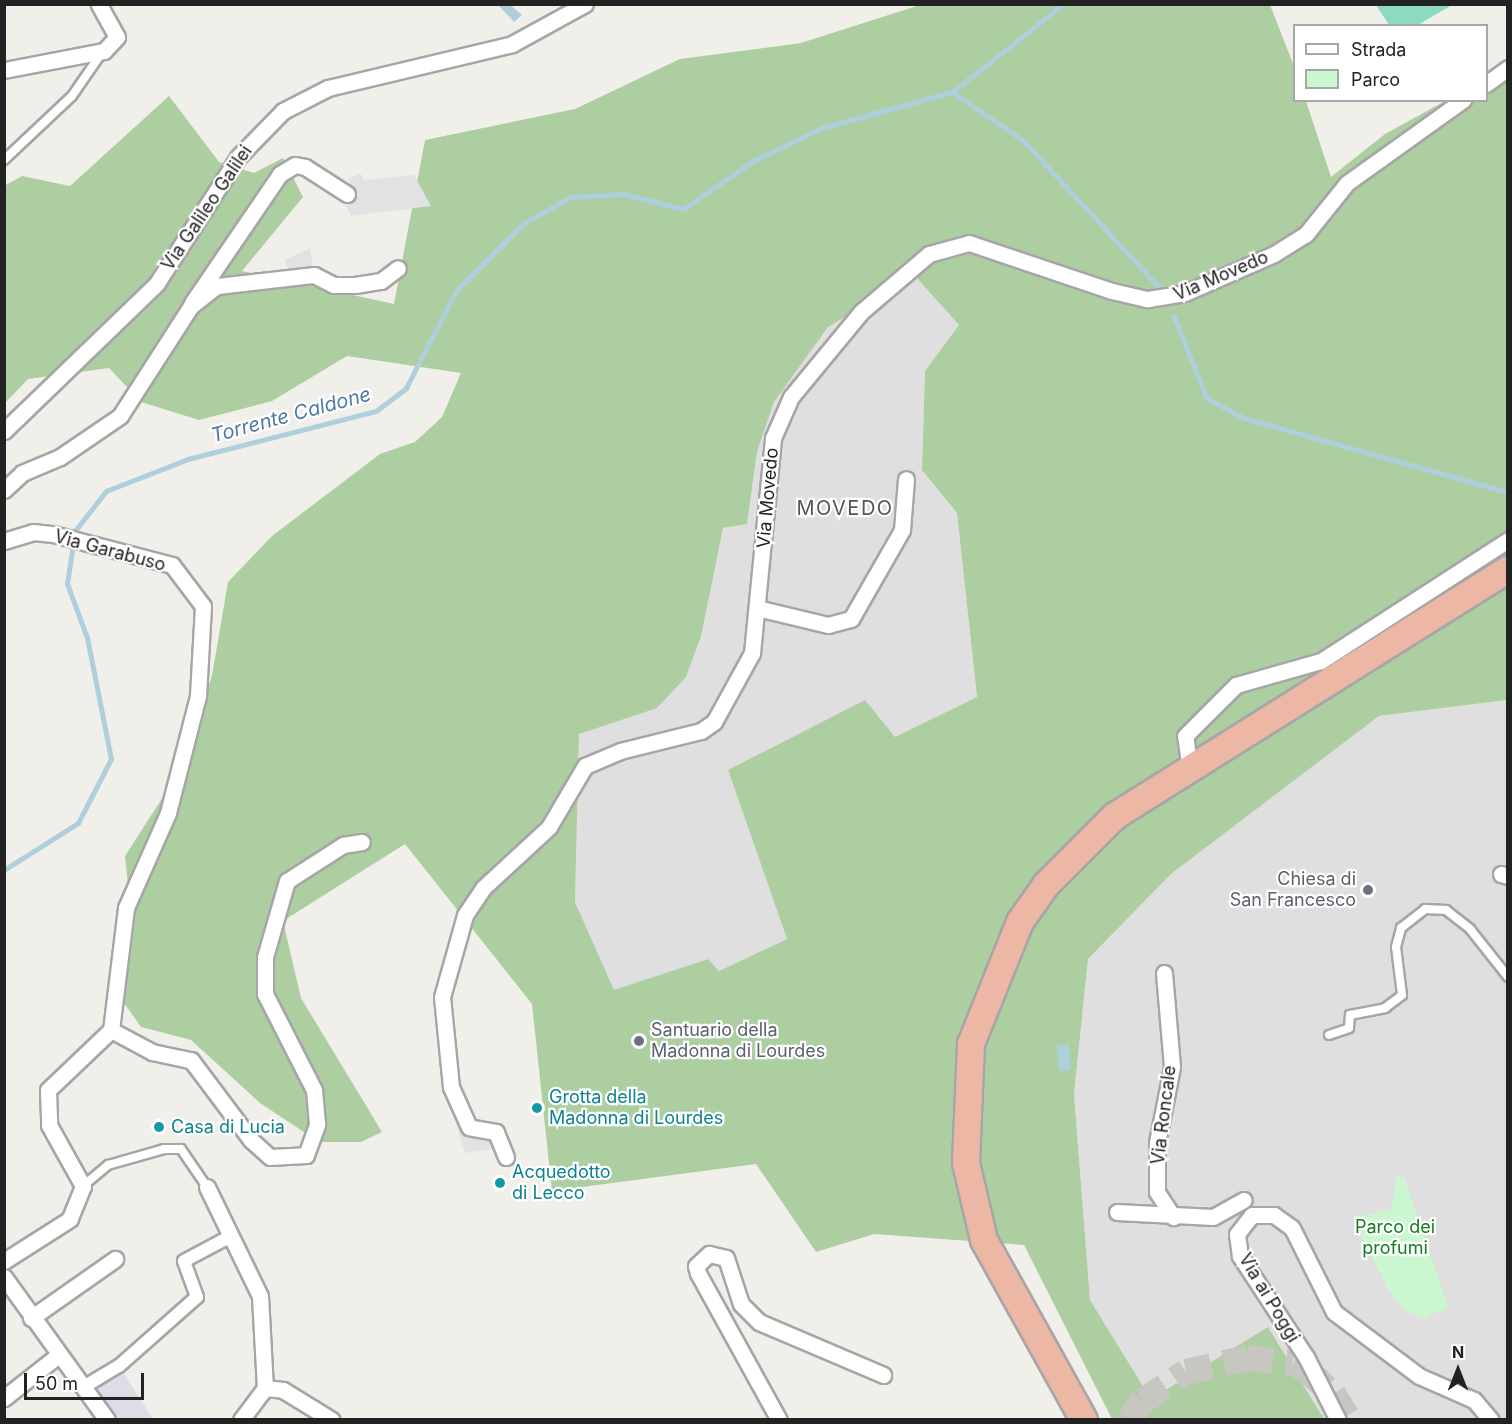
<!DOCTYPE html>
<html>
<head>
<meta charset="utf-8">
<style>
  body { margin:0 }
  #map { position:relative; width:1512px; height:1424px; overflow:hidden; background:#f1efe9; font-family:Inter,sans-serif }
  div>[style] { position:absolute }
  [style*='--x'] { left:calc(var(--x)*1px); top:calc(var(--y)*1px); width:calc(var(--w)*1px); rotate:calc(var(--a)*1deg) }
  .residential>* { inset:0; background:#e0dfdf }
  .forest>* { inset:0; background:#adcea1 }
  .park>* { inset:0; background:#caf7cf }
  .pitch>* { inset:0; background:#8ddbbf }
  .parking>* { inset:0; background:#e2e2e2 }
  .plaza>* { inset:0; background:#dedde7 }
  .water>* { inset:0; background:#add0dc }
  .stream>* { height:4.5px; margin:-2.25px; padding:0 2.25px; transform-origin:2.25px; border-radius:2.25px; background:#add0dc }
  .trunk-tunnel>* { height:26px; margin-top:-13px; transform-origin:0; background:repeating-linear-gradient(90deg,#c8c6c1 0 26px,transparent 0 39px) }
  .roads { filter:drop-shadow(2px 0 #a6a6a6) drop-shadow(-2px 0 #a6a6a6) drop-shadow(0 2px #a6a6a6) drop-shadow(0 -2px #a6a6a6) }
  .service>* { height:8px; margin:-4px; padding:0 4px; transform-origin:4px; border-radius:4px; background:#fff }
  .pedestrian>* { height:12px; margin:-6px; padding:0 6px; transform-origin:6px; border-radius:6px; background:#fff }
  .minor>* { height:15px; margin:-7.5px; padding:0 7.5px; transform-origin:7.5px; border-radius:7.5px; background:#fff }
  .trunk>* { height:26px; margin:-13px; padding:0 13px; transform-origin:13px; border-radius:13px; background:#edb7a6 }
  .dots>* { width:16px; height:16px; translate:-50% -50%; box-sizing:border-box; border:3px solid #fff; border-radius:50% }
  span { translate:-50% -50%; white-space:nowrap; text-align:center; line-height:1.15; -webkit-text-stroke:4.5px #fff; paint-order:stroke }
  .street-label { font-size:18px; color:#222 }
  .worship-label { font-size:18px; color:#5b616d }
  .right { translate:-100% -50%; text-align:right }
  .left { translate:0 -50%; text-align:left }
  .culture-label { font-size:18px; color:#0d838f }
  .park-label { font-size:18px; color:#137d1f }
  .water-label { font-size:20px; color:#5078a5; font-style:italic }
  .neighbourhood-label { font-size:20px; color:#555; letter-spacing:1.5px }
  .frame { position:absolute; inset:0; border:6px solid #222; pointer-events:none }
  .legend { position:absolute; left:1293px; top:24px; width:195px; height:78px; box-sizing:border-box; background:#fff; border:2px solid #a7a7a7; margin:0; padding:8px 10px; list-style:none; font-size:18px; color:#222 }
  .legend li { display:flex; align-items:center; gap:12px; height:30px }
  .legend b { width:30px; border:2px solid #a7a7a7 }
  .north { position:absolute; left:1428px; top:1340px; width:60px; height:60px; -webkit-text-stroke:4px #fff; paint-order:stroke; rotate:0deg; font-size:16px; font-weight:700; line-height:24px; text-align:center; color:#222 }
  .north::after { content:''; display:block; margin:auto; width:21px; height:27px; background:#222; clip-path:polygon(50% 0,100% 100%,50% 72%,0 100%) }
  .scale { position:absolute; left:24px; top:1373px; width:120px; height:27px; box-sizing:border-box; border:3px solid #222; border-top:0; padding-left:8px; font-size:18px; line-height:21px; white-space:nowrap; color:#222; -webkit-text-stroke:4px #fff; paint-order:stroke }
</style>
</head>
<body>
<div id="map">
  <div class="residential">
    <div style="clip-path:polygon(915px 276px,959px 325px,925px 372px,922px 470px,957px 513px,977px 697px,895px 737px,728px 770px,787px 939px,719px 971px,708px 959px,614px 991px,575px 902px,579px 734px,613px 721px,711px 580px,723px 528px,747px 524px,757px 452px,774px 402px,802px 359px,828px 327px)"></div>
    <div style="clip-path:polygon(1507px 700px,1507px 1419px,1324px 1419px,1268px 1327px,1152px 1400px,1090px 1300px,1074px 1094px,1088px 959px,1171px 874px,1379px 716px)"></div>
  </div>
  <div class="forest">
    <div style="clip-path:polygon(evenodd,920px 5px,1270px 5px,1294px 66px,1294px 100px,1306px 101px,1331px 177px,1385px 134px,1445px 101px,1486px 100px,1487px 73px,1507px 58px,1507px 700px,1379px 716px,1171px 874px,1088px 959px,1074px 1094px,1090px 1300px,1151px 1399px,1268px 1327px,1324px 1419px,1112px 1419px,1024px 1245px,874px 1234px,816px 1252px,756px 1164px,552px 1191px,532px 1004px,405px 844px,283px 921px,301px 998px,382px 1132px,361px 1142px,319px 1142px,260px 1103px,191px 1040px,141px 1027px,122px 1000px,118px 969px,133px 936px,125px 856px,172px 783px,212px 676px,228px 582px,272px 536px,380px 454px,415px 442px,442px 417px,461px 373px,347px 356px,272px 401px,199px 420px,141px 402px,109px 368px,28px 379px,5px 403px,4px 186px,22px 176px,70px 186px,169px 96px,219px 162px,254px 173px,283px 158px,303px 197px,242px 271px,394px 304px,425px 140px,575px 109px,680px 59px,801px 43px,920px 5px,915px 276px,959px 325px,925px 371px,922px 470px,957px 513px,977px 697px,895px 737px,865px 700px,728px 770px,787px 939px,719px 971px,708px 959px,614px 990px,575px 902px,579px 734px,657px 708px,686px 677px,701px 636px,723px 528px,747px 524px,757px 452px,774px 402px,828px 327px,915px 276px)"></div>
  </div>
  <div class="park">
    <div style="clip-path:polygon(1397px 1176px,1404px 1177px,1448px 1307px,1424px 1318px,1404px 1310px,1387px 1288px,1353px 1218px,1391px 1210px)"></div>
  </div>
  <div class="pitch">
    <div style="clip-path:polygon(1376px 5px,1452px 5px,1416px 26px,1389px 25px)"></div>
  </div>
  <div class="parking">
    <div style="clip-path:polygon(360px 173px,364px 180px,414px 175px,431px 206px,351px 216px,342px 196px,353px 191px,348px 179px)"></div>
    <div style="clip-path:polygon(310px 248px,314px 275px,291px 277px,285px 260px)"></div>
    <div style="clip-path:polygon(479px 1119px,497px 1123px,507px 1147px,465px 1153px,456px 1123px)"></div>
  </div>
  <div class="plaza">
    <div style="clip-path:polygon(119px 1366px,153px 1419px,107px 1419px,87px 1385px)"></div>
  </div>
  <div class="water">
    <div style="clip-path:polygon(509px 4px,522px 15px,514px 22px,499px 6px)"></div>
    <div style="clip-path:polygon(1069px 1044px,1071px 1070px,1059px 1071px,1057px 1045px)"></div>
  </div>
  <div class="stream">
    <div style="--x:952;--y:92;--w:86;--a:34.1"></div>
    <div style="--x:1023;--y:140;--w:202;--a:47.2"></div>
    <div style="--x:1174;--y:316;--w:88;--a:68.1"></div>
    <div style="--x:1207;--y:398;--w:42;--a:28.4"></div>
    <div style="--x:1244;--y:418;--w:274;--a:15.7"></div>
    <div style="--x:4;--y:870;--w:88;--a:-32.4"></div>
    <div style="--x:78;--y:823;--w:72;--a:-62.7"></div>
    <div style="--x:111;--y:759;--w:123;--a:-101.2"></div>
    <div style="--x:87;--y:638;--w:58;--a:-110.3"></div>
    <div style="--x:67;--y:584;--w:54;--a:-81.4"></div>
    <div style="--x:75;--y:531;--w:51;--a:-52.2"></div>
    <div style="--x:106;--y:491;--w:88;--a:-21.3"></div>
    <div style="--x:188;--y:459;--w:194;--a:-14.3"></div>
    <div style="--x:376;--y:411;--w:38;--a:-37"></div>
    <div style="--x:406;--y:388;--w:109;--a:-62.7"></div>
    <div style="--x:456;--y:291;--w:96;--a:-45"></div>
    <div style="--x:524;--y:223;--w:54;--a:-29"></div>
    <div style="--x:571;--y:197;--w:53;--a:-3.2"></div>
    <div style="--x:624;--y:194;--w:61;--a:14.3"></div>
    <div style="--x:683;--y:209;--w:85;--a:-34.4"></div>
    <div style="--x:753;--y:161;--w:76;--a:-25.6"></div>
    <div style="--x:822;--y:128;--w:135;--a:-15.5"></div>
    <div style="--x:952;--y:92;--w:142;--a:-38.2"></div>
  </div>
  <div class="trunk-tunnel">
    <div style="--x:1129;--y:1420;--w:24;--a:-54"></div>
    <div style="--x:1143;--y:1401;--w:52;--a:-34"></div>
    <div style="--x:1186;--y:1372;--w:63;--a:-12.9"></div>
    <div style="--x:1247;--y:1358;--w:46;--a:6.2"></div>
    <div style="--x:1293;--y:1363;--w:16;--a:27"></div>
    <div style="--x:1307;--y:1370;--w:35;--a:43"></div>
    <div style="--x:1333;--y:1394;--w:31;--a:58"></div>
  </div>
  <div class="roads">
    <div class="service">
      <div style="--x:4;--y:160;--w:93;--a:-43.3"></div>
      <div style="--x:72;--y:96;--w:51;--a:-55.4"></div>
      <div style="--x:1329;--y:1035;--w:21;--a:-19"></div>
      <div style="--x:1349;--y:1028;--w:13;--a:-86"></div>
      <div style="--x:1350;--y:1015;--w:36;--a:-11"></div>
      <div style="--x:1385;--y:1008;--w:21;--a:-37"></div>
      <div style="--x:1402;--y:995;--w:48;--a:-97.1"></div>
      <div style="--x:1396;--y:947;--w:20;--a:-75"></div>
      <div style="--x:1401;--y:928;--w:31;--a:-38"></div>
      <div style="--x:1425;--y:909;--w:21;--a:3"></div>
      <div style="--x:1446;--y:910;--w:31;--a:38"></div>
      <div style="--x:1470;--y:929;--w:61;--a:51.6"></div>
      <div style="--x:83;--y:1186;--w:33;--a:-40"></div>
      <div style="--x:108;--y:1165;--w:58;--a:-15.9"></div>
      <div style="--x:164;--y:1149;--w:17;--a:0"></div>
      <div style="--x:181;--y:1149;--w:46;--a:55.6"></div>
    </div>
    <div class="pedestrian">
      <div style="--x:87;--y:1385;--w:37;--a:-31"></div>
      <div style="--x:119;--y:1366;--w:104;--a:-41.5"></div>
      <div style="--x:197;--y:1297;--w:38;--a:-110"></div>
      <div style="--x:184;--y:1261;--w:53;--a:-28"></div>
    </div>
    <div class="minor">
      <div style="--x:4;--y:70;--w:102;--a:-10.8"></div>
      <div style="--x:104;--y:51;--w:19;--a:-47"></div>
      <div style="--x:117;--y:37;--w:38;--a:-119"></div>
      <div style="--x:1486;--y:84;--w:27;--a:-36"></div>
      <div style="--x:192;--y:303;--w:156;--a:-55.7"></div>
      <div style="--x:280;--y:174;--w:17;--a:-31"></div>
      <div style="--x:295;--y:165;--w:10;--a:11"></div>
      <div style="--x:305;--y:167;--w:50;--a:32.7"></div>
      <div style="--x:4;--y:431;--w:213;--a:-44"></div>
      <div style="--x:157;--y:283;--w:151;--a:-57.2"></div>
      <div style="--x:239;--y:156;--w:63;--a:-45.6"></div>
      <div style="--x:283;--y:111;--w:51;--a:-27.1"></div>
      <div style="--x:328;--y:88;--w:189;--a:-13.4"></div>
      <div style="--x:512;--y:44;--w:83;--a:-28.7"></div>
      <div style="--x:4;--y:490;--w:25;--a:-43"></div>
      <div style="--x:22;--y:473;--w:41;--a:-22.8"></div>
      <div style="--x:60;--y:457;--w:73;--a:-34.3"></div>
      <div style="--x:120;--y:416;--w:131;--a:-57.2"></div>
      <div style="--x:191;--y:306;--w:33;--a:-38"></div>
      <div style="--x:217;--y:286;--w:98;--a:-6.5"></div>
      <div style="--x:314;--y:275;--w:22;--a:27"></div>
      <div style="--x:334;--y:285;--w:21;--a:0"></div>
      <div style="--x:355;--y:285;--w:26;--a:-9"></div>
      <div style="--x:381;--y:281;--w:21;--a:-37"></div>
      <div style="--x:4;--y:541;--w:30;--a:-17"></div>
      <div style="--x:33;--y:532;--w:20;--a:6"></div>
      <div style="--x:53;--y:534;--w:123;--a:14.6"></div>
      <div style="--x:172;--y:565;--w:51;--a:52.9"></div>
      <div style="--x:203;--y:606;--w:90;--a:93.2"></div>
      <div style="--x:198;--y:696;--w:121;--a:104.4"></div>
      <div style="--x:168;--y:813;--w:104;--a:113.9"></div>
      <div style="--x:126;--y:908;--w:123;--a:97"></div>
      <div style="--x:111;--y:1030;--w:87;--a:136.4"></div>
      <div style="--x:48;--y:1090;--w:35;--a:88"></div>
      <div style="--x:49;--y:1125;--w:70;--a:60.9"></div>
      <div style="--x:83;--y:1186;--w:35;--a:112"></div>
      <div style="--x:70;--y:1219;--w:78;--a:147.5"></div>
      <div style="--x:757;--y:608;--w:73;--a:13.5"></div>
      <div style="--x:828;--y:625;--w:24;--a:-15"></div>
      <div style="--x:851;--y:619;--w:103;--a:-60.2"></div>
      <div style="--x:902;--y:530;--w:51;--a:-85.5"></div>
      <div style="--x:1190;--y:770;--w:34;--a:-98"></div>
      <div style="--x:1185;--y:736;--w:72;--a:-45"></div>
      <div style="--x:1236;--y:685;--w:88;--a:-15.8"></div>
      <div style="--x:1321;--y:661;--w:223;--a:-32.9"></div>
      <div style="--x:1501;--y:874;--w:7;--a:16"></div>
      <div style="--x:1164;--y:973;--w:94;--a:85.1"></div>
      <div style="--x:1172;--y:1067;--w:77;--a:101.2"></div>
      <div style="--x:1157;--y:1143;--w:49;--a:90"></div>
      <div style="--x:1157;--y:1192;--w:30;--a:57"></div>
      <div style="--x:111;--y:1030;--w:47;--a:28.2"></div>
      <div style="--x:152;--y:1052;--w:40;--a:12"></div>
      <div style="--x:191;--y:1060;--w:100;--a:53.1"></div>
      <div style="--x:251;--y:1140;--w:25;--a:42"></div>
      <div style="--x:270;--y:1157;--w:36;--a:-3"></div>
      <div style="--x:306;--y:1155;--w:33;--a:-70"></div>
      <div style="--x:317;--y:1124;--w:34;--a:-95"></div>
      <div style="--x:314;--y:1090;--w:108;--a:-117"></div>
      <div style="--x:265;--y:994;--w:37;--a:-90"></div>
      <div style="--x:265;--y:957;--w:79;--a:-73.9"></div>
      <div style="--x:287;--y:881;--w:67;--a:-32.7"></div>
      <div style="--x:343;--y:845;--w:19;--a:-9"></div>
      <div style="--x:506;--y:1157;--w:27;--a:-112"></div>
      <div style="--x:496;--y:1132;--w:27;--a:-170"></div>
      <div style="--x:469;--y:1127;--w:44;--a:-114.2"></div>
      <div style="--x:451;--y:1087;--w:90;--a:-95.7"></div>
      <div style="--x:442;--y:997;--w:85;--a:-74.3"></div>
      <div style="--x:465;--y:915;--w:32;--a:-56"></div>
      <div style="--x:483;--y:888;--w:90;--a:-42.7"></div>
      <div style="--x:549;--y:827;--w:71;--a:-59.5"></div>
      <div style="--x:585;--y:766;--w:38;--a:-23"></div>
      <div style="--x:620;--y:751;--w:83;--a:-13.9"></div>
      <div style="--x:701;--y:731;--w:16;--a:-35"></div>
      <div style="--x:714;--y:722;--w:79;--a:-61.2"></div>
      <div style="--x:752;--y:653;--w:216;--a:-84.4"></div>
      <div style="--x:773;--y:438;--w:45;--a:-66.3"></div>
      <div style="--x:791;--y:397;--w:110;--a:-50.5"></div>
      <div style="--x:861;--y:312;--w:89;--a:-40.5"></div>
      <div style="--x:929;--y:254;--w:41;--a:-15.4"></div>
      <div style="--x:969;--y:243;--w:151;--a:18.6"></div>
      <div style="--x:1112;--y:291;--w:37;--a:13"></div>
      <div style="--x:1148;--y:299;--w:37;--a:-9"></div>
      <div style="--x:1185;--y:293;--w:97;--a:-23.7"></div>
      <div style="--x:1274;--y:254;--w:38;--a:-32"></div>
      <div style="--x:1306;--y:234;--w:65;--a:-51.2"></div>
      <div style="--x:1347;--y:183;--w:143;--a:-35.6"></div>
      <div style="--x:207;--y:1187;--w:121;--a:64.1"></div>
      <div style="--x:260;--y:1296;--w:92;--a:86.9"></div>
      <div style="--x:265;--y:1388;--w:40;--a:127"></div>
      <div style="--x:1117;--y:1212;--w:96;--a:3"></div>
      <div style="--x:1213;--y:1217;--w:35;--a:-29"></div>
      <div style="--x:4;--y:1277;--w:176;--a:54.2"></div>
      <div style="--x:31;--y:1318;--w:103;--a:-35.1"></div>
      <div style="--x:265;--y:1388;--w:18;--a:6"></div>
      <div style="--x:283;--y:1390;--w:57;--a:31.5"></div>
      <div style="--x:4;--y:1398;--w:68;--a:-38.4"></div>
      <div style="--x:779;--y:1420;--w:168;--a:-118.9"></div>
      <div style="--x:698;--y:1273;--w:7;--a:-106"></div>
      <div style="--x:696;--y:1266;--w:18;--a:-43"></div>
      <div style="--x:709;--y:1254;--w:17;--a:13"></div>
      <div style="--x:726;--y:1258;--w:48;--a:71.9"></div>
      <div style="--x:741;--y:1304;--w:25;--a:45"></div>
      <div style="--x:759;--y:1322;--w:135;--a:23.1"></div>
      <div style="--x:1338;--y:1420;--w:71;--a:-116.9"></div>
      <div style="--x:1306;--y:1357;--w:121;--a:-123.2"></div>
      <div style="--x:1240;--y:1256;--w:22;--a:-98"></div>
      <div style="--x:1237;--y:1234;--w:24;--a:-52"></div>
      <div style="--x:1252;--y:1215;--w:22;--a:0"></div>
      <div style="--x:1274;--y:1215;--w:22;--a:36"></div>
      <div style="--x:1292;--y:1228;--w:94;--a:63.4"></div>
      <div style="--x:1334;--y:1312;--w:106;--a:37"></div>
      <div style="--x:1419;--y:1376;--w:60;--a:23.6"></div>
      <div style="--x:1474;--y:1400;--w:26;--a:50"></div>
    </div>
    <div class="trunk">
      <div style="--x:1084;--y:1420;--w:206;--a:-119.1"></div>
      <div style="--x:984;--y:1240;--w:79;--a:-103.2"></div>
      <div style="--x:966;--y:1163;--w:119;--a:-87.6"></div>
      <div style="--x:971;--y:1044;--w:131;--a:-68.1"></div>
      <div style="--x:1020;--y:922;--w:45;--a:-54.9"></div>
      <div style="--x:1046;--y:885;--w:98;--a:-45"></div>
      <div style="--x:1115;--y:816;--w:464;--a:-32.1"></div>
    </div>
  </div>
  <div class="dots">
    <div style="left:1368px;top:890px;background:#6b7280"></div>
    <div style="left:639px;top:1041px;background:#6b7280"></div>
    <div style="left:537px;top:1108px;background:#0f9aa8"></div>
    <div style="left:159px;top:1127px;background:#0f9aa8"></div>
    <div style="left:500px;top:1183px;background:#0f9aa8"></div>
  </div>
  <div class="street-label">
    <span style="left:207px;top:208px;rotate:-56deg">Via Galileo Galilei</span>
    <span style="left:1221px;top:276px;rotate:-23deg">Via Movedo</span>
    <span style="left:768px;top:498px;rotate:-85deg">Via Movedo</span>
    <span style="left:110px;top:551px;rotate:15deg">Via Garabuso</span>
    <span style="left:1164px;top:1115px;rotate:-83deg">Via Roncale</span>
    <span style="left:1269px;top:1298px;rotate:59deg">Via ai Poggi</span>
  </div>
  <div class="worship-label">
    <span class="right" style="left:1356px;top:890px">Chiesa di<br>San Francesco</span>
    <span class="left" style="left:651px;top:1041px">Santuario della<br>Madonna di Lourdes</span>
  </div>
  <div class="culture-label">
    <span class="left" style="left:549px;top:1108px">Grotta della<br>Madonna di Lourdes</span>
    <span class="left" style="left:171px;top:1127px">Casa di Lucia</span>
    <span class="left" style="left:512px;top:1183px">Acquedotto<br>di Lecco</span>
  </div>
  <div class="park-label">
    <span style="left:1395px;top:1238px">Parco dei<br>profumi</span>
  </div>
  <div class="water-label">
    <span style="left:291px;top:415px;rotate:-15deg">Torrente Caldone</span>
  </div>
  <div class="neighbourhood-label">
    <span style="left:845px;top:508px">MOVEDO</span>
  </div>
  <div class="frame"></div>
  <ul class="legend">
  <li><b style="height:8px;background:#fff"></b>Strada</li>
  <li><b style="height:16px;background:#caf7cf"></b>Parco</li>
  </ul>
  <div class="north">N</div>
  <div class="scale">50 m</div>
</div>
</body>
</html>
